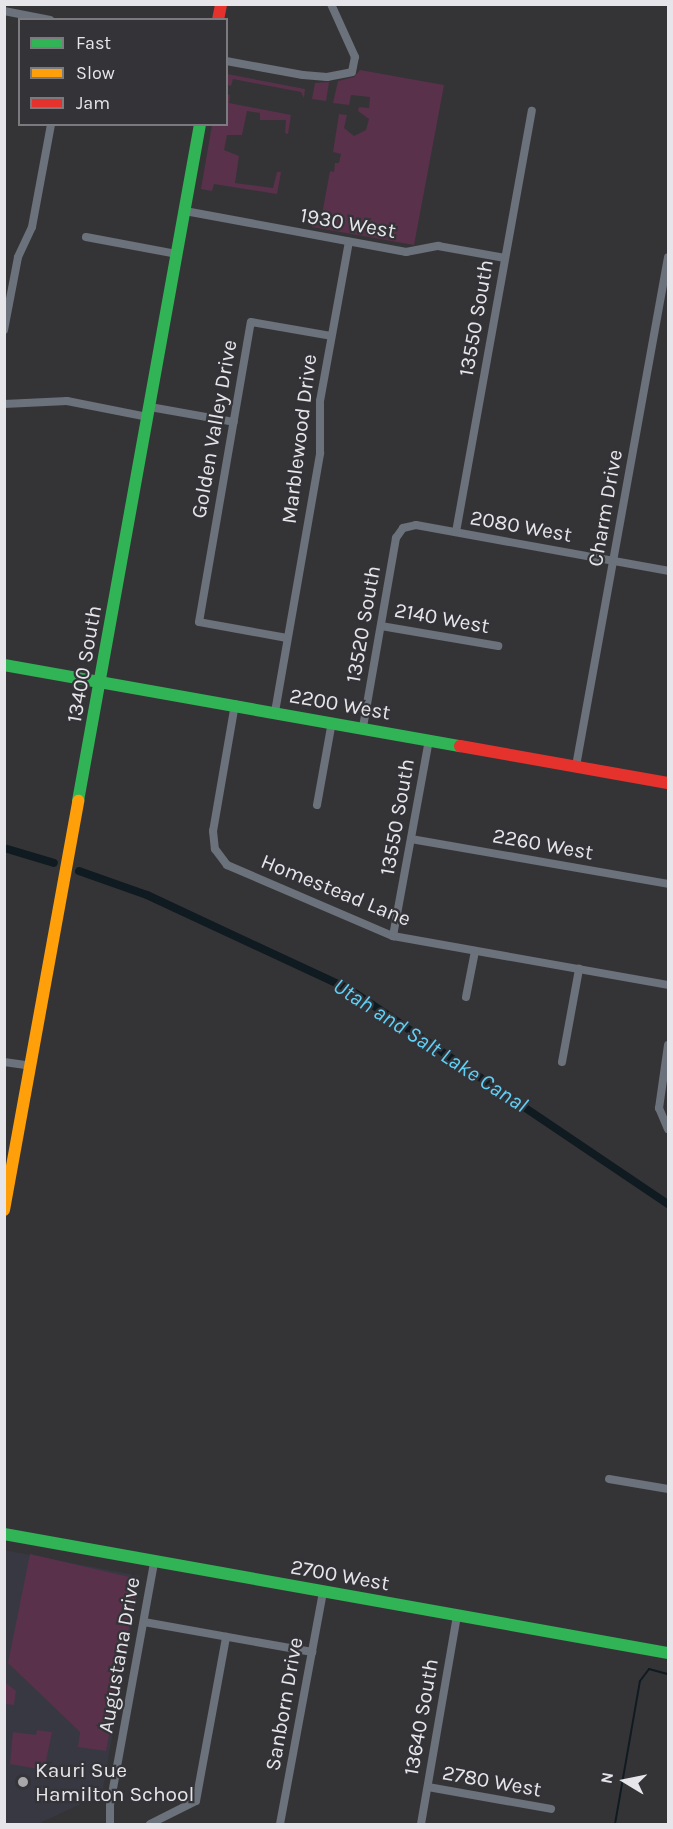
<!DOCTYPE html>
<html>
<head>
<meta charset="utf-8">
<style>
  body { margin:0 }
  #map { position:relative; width:673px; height:1829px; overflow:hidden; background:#343437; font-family:Karla,sans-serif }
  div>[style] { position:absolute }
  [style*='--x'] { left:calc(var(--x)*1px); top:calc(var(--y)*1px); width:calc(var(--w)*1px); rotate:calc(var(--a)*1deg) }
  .built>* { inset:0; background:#373842 }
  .green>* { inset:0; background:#59314a }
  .stream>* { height:2px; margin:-1px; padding:0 1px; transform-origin:1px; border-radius:1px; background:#0f1b20 }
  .canal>* { height:8px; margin:-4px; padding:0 4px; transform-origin:4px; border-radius:4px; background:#0f1b20 }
  .street>* { height:8px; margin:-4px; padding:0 4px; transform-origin:4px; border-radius:4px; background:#6b727b }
  .fast>* { height:12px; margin:-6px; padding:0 6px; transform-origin:6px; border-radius:6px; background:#30b455 }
  .slow>* { height:12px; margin:-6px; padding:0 6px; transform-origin:6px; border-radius:6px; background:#ff9f0a }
  .jam>* { height:12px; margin:-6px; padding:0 6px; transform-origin:6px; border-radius:6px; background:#e5322d }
  .dots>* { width:16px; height:16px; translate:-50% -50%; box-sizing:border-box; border:3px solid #333338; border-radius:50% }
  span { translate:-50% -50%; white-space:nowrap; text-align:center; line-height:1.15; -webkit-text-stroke:4.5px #333338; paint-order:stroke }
  .street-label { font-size:21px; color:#e6e6ea }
  .poi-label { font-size:21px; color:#e6e6ea }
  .left { translate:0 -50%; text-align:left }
  .water-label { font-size:22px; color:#60d0f5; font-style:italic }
  .frame { position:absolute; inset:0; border:6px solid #e6e6ea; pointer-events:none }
  .legend { position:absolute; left:18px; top:18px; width:210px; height:108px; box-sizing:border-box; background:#333338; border:2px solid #7b7b7f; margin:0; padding:8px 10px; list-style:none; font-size:18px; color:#e6e6ea }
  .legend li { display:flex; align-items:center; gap:12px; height:30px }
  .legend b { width:30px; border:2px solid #7b7b7f }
  .north { position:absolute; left:595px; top:1751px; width:60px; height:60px; -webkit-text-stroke:4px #333338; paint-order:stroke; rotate:280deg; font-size:16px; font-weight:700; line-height:24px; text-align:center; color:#e6e6ea }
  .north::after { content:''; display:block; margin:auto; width:21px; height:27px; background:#e6e6ea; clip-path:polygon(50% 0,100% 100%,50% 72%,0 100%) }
</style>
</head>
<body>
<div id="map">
  <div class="built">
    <div style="clip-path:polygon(4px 1550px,140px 1576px,102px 1794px,38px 1824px,5px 1824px)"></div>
  </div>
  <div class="green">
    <div style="clip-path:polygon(360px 70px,444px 85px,414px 245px,312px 227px,313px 220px,321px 220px,330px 171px,334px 172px,335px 163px,339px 163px,341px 154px,333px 152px,339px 114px,347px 115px,344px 128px,354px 136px,366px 130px,369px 119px,358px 111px,359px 107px,369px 108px,370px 97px,351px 95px,349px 105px,333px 103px,338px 81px,354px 77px)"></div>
    <div style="clip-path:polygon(227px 74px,305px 89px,304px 98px,301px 92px,233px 79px,231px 86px,227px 85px)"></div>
    <div style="clip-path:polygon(329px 82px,326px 101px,312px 99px,315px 83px)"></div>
    <div style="clip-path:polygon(227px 94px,230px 95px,229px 103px,291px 115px,288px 134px,285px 133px,286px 120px,260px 120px,260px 113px,247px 111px,242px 135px,227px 135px,224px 150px,239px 156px,235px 183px,273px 188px,277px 172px,281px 172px,277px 194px,214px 184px,212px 191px,201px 189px,212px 125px,226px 124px)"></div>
    <div style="clip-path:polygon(30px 1554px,138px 1579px,106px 1751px,78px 1747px,80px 1732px,8px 1663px)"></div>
    <div style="clip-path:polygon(5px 1682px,16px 1691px,14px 1705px,5px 1704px)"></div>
    <div style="clip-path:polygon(37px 1730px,52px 1732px,44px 1770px,10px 1764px,13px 1732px,36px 1735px)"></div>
  </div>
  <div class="stream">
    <div style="--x:615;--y:1824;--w:145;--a:-80.1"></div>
    <div style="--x:640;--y:1681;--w:15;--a:-53"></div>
    <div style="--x:649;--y:1669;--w:20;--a:15"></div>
  </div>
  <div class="canal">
    <div style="--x:4;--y:848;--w:52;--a:16.7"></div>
    <div style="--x:79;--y:871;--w:72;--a:19.4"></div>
    <div style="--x:147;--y:895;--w:223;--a:25"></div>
    <div style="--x:349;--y:989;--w:385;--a:34"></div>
  </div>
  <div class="street">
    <div style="--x:4;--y:11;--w:47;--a:11.1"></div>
    <div style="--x:226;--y:61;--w:78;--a:10.3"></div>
    <div style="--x:303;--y:75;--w:24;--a:5"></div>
    <div style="--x:327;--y:77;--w:25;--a:-11"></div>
    <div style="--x:352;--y:72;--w:15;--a:-79"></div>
    <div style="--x:355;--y:57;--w:58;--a:-114.4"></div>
    <div style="--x:185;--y:211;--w:225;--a:10.5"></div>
    <div style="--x:406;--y:252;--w:33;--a:-11"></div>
    <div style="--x:438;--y:246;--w:68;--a:10.2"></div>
    <div style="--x:86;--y:237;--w:93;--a:10.6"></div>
    <div style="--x:4;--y:330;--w:74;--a:-79.1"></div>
    <div style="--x:18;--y:257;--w:33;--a:-65"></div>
    <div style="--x:32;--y:227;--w:105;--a:-79.5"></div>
    <div style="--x:4;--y:404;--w:63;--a:-2.7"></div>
    <div style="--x:67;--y:401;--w:83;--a:11.2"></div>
    <div style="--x:150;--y:407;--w:85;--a:10.1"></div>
    <div style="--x:456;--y:532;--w:428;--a:-79.8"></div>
    <div style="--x:381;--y:626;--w:119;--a:9.7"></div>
    <div style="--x:287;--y:638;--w:89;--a:-169.7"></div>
    <div style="--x:199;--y:622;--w:304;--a:-80.2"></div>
    <div style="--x:251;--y:322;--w:81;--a:9.9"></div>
    <div style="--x:235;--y:704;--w:129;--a:99.8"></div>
    <div style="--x:213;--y:831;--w:18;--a:84"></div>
    <div style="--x:215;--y:849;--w:20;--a:53"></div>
    <div style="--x:227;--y:865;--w:181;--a:23.2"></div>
    <div style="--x:393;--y:936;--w:279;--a:10.1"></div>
    <div style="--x:275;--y:712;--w:263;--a:-80.1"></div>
    <div style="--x:320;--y:453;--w:52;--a:-90"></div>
    <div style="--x:320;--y:401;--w:162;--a:-79.7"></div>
    <div style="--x:363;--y:727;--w:192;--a:-80.1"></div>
    <div style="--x:396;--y:538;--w:12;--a:-55"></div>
    <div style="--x:403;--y:528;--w:13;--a:-13"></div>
    <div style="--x:416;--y:525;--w:256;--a:10.3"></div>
    <div style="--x:576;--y:766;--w:517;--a:-79.75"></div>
    <div style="--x:317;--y:805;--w:84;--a:-79.8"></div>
    <div style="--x:411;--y:839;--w:261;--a:9.9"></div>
    <div style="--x:393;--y:936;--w:199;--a:-79.6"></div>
    <div style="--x:466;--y:997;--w:47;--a:-78.9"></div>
    <div style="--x:668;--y:1045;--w:64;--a:98.1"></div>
    <div style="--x:659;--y:1108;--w:23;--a:67"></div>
    <div style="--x:4;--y:1062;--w:27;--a:8"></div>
    <div style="--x:562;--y:1062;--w:95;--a:-79.6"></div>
    <div style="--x:609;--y:1479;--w:60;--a:9.6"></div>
    <div style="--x:144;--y:1622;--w:171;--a:10.1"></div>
    <div style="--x:428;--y:1787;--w:125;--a:10.1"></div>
    <div style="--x:110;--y:1824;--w:19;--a:-90"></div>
    <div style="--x:110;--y:1805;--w:246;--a:-79.7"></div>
    <div style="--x:150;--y:1824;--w:51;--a:-26.6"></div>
    <div style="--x:196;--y:1801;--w:167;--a:-79.6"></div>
    <div style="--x:280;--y:1824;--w:237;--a:-79.5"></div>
    <div style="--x:421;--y:1824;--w:211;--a:-80.2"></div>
  </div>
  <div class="fast">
    <div style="--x:4;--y:665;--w:463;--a:10.1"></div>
    <div style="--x:78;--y:801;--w:688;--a:-79.78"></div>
    <div style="--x:4;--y:1534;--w:675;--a:10.16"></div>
  </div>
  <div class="slow">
    <div style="--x:4;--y:1210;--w:416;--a:-79.7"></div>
  </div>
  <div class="jam">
    <div style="--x:218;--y:20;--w:16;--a:-79"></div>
    <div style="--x:460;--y:746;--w:211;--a:10.1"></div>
  </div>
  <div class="dots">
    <div style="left:23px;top:1782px;background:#a8a8ab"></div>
  </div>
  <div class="street-label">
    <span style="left:348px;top:223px;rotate:10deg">1930 West</span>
    <span style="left:476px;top:318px;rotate:-80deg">13550 South</span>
    <span style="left:214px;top:429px;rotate:-80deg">Golden Valley Drive</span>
    <span style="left:299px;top:439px;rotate:-83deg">Marblewood Drive</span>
    <span style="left:605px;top:508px;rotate:-80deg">Charm Drive</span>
    <span style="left:521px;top:526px;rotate:10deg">2080 West</span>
    <span style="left:442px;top:618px;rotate:10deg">2140 West</span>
    <span style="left:363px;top:624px;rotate:-80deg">13520 South</span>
    <span style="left:84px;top:664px;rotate:-80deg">13400 South</span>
    <span style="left:340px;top:704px;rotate:10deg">2200 West</span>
    <span style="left:397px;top:817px;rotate:-80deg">13550 South</span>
    <span style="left:543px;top:844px;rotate:10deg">2260 West</span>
    <span style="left:336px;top:890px;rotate:22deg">Homestead Lane</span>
    <span style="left:340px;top:1575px;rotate:10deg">2700 West</span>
    <span style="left:119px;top:1655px;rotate:-80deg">Augustana Drive</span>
    <span style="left:284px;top:1704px;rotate:-80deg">Sanborn Drive</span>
    <span style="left:421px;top:1717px;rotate:-80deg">13640 South</span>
    <span style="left:492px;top:1781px;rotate:10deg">2780 West</span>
  </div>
  <div class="poi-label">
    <span class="left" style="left:35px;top:1782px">Kauri Sue<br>Hamilton School</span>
  </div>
  <div class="water-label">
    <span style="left:430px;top:1046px;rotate:33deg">Utah and Salt Lake Canal</span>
  </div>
  <div class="frame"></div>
  <ul class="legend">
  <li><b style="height:8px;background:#30b455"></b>Fast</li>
  <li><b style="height:8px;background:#ff9f0a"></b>Slow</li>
  <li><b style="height:8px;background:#e5322d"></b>Jam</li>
  </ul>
  <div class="north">N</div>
</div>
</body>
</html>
